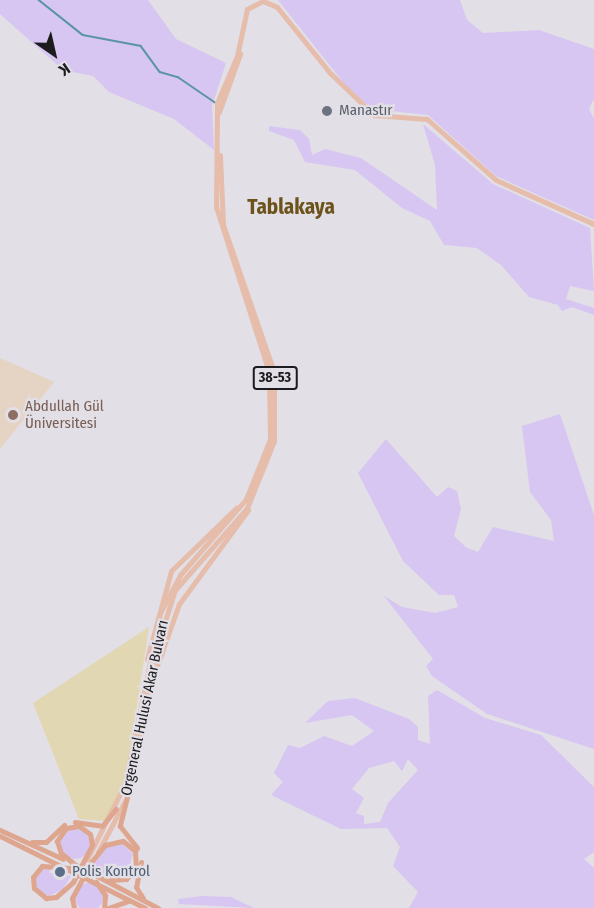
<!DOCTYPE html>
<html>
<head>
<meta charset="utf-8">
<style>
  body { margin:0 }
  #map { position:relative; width:594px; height:908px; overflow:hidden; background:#e2dfe6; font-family:"Fira Sans Condensed",sans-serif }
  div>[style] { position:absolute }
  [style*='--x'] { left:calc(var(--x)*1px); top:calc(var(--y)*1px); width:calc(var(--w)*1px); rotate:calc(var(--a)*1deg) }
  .education>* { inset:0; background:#e5d3c3 }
  .green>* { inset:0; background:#d7c6f2 }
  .round { border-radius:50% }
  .sand>* { inset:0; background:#e1d7b2 }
  .stream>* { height:1.5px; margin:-0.75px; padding:0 0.75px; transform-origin:0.75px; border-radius:0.75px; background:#5b94a4 }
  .primary>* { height:5px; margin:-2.5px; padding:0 2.5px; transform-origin:2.5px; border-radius:2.5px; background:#e6bcab }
  .trunk>* { height:5px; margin:-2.5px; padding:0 2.5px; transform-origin:2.5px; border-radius:2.5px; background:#dea68f }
  .dots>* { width:16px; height:16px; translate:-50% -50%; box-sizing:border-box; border:3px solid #e2dfe6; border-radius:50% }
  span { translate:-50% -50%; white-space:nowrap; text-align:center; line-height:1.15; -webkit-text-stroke:4.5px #e2dfe6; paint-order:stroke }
  .shield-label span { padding:2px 4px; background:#e2dfe6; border:2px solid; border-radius:4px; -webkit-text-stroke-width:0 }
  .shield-label { font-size:14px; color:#1c1b1d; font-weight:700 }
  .worship-label { font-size:15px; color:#5b616d }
  .left { translate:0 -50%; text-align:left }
  .education-label { font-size:15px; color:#785e54 }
  .street-label { font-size:15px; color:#1c1b1d }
  .service-label { font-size:15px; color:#4e5e75 }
  .district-label { font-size:21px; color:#6b531a; font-weight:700 }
  .north { position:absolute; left:24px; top:24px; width:60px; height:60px; -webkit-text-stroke:4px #e2dfe6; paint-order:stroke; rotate:146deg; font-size:16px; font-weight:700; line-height:24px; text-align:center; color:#1c1b1d }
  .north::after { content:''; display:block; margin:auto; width:21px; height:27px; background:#1c1b1d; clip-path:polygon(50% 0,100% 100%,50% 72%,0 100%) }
</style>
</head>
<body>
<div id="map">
  <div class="education">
    <div style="clip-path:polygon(0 358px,54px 382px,0 449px)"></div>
  </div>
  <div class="green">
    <div style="clip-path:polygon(0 0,148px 0,176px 39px,226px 63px,212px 106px,214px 150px,174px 119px,109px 92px,93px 76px,63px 70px,0 14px)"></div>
    <div style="clip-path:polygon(278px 0,460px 0,467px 20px,483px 33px,539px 30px,594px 49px,594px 99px,589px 109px,594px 119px,594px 220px,496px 176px,428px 115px,372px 109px,346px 86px)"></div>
    <div style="clip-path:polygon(423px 124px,493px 184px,590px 228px,594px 291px,570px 286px,566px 299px,594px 308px,594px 315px,572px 307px,562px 311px,558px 305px,529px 297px,501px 265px,477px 248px,444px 245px,430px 221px,402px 208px,355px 170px,305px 162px,294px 140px,269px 131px,269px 126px,300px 130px,309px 139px,312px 155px,325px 149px,361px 158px,437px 210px,435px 165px)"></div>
    <div style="clip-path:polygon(560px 414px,594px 515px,594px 749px,487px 714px,432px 676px,426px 666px,433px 659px,384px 596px,402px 607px,435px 613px,458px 607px,454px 595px,439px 595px,403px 561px,358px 473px,386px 439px,437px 497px,448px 487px,457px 491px,461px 509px,454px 536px,467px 548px,478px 552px,493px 527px,554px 541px,551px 520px,530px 492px,522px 426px)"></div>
    <div style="clip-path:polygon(evenodd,437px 690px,485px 718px,541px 735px,594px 787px,594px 852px,584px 859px,594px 868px,594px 908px,409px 908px,418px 892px,393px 866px,400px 847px,387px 828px,341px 829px,271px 795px,283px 782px,274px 773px,288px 745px,300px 748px,324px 736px,352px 746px,374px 731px,352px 715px,305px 723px,328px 701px,355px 698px,409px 719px,418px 727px,418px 740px,430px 744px,428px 696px,437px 690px,408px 759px,418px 770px,388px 803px,380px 822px,364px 824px,364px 816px,356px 813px,364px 798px,352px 789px,369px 768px,394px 761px,402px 771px,408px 759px)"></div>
    <div class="round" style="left:60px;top:829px;width:30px;height:30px"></div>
    <div style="clip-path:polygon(121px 843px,133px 854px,126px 877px,113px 879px,91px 866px,104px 848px)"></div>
    <div style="clip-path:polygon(52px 866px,49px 873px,71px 876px,63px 889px,49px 896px,38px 890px,35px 880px,41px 869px)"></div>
    <div class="round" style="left:75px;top:883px;width:28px;height:28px"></div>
    <div style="clip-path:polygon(202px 896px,231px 897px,254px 908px,179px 904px,178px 899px)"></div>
  </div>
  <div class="sand">
    <div style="clip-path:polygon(149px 627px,125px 783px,105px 821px,79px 819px,33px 703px)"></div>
  </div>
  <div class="stream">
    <div style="--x:39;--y:0;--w:56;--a:38.5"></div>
    <div style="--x:83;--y:35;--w:59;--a:10.7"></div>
    <div style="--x:141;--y:46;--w:32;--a:54"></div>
    <div style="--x:160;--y:72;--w:19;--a:16"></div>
    <div style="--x:178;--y:77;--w:46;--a:34.4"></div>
  </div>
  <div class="primary">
    <div style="--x:219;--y:112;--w:62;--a:-70.1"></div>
    <div style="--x:147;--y:659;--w:91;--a:-74.7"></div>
    <div style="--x:171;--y:571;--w:91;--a:-44.1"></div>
    <div style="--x:157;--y:666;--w:66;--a:-70.5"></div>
    <div style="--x:179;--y:604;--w:117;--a:-53.7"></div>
    <div style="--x:98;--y:852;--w:62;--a:-62.2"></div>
    <div style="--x:127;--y:797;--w:154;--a:-78.8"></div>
    <div style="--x:157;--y:646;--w:59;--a:-72.2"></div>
    <div style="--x:175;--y:590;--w:109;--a:-48.7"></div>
    <div style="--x:247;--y:508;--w:72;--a:-68.1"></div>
    <div style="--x:274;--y:441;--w:69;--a:-90"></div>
    <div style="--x:274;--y:372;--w:156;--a:-109.1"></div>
    <div style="--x:223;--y:225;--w:70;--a:-92.5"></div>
    <div style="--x:87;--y:859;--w:84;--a:-63.1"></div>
    <div style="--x:125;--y:784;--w:175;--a:-78.4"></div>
    <div style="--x:160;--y:613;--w:43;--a:-62.2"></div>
    <div style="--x:180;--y:575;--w:101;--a:-49"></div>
    <div style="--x:246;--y:499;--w:65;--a:-68.2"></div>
    <div style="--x:270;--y:439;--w:67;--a:-90.9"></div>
    <div style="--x:269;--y:372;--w:173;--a:-107.8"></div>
    <div style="--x:216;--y:207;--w:104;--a:-89.4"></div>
    <div style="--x:217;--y:103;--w:51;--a:-66.9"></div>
    <div style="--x:237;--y:56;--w:48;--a:-78"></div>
    <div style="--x:247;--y:9;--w:18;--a:-27"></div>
    <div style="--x:263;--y:1;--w:15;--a:23"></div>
    <div style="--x:277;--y:7;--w:85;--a:51.2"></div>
    <div style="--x:330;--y:73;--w:61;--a:43.7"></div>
    <div style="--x:374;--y:115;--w:53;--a:4.3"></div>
    <div style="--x:427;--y:119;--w:92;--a:41.5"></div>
    <div style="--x:496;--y:180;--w:107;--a:24.2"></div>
  </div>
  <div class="trunk">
    <div style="--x:127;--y:797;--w:30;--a:104"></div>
    <div style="--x:120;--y:826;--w:28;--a:52"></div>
    <div style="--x:75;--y:822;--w:27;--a:8"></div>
    <div style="--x:102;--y:826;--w:22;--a:-51"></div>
    <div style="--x:0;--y:830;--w:69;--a:24.7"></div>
    <div style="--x:0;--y:836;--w:162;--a:26.4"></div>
    <div style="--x:32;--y:842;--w:14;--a:0"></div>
    <div style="--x:46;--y:842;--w:25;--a:-43"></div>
    <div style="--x:141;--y:862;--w:25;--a:101"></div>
    <div style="--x:136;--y:887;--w:13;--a:58"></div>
    <div style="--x:72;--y:863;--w:97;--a:27.6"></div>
    <div style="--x:70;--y:868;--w:28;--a:-176"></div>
    <div style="--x:42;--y:866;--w:14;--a:129"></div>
    <div style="--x:33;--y:877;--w:11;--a:85"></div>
    <div style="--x:34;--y:888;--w:16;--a:40"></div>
    <div style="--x:46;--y:898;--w:10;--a:-6"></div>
    <div style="--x:56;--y:897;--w:23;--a:-41"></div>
    <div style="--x:73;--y:882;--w:42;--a:-62.8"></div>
    <div style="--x:92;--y:845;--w:11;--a:-100"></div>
    <div style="--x:90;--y:834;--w:14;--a:-144"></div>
    <div style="--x:79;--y:826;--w:13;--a:171"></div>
    <div style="--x:66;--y:828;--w:16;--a:125"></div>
    <div style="--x:57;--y:841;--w:13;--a:72"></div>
    <div style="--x:61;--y:853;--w:16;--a:40"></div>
    <div style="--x:96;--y:882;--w:16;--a:55"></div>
    <div style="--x:105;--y:895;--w:13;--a:94"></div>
    <div style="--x:74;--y:908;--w:10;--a:-101"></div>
    <div style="--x:72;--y:898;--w:42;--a:-61.6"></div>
    <div style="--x:92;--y:861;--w:21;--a:-51"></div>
    <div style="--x:105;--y:845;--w:18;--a:-13"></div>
    <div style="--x:123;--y:841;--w:16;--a:40"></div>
    <div style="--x:135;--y:851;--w:17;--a:87"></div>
    <div style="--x:136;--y:868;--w:15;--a:132"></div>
    <div style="--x:126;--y:879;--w:16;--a:176"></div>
    <div style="--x:108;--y:908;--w:21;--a:-19"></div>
  </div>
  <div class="dots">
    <div style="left:327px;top:111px;background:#6b7280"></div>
    <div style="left:13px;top:415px;background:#8d6e63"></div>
    <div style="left:60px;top:872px;background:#5c6f8a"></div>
  </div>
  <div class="shield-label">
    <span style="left:275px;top:378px">38-53</span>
  </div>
  <div class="worship-label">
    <span class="left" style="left:339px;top:111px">Manastır</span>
  </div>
  <div class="education-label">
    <span class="left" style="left:25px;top:415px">Abdullah Gül<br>Üniversitesi</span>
  </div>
  <div class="street-label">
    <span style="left:145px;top:708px;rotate:-78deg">Orgeneral Hulusi Akar Bulvarı</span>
  </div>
  <div class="service-label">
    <span class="left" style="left:72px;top:872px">Polis Kontrol</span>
  </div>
  <div class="district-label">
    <span style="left:291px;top:207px">Tablakaya</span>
  </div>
  <div class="north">K</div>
</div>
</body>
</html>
